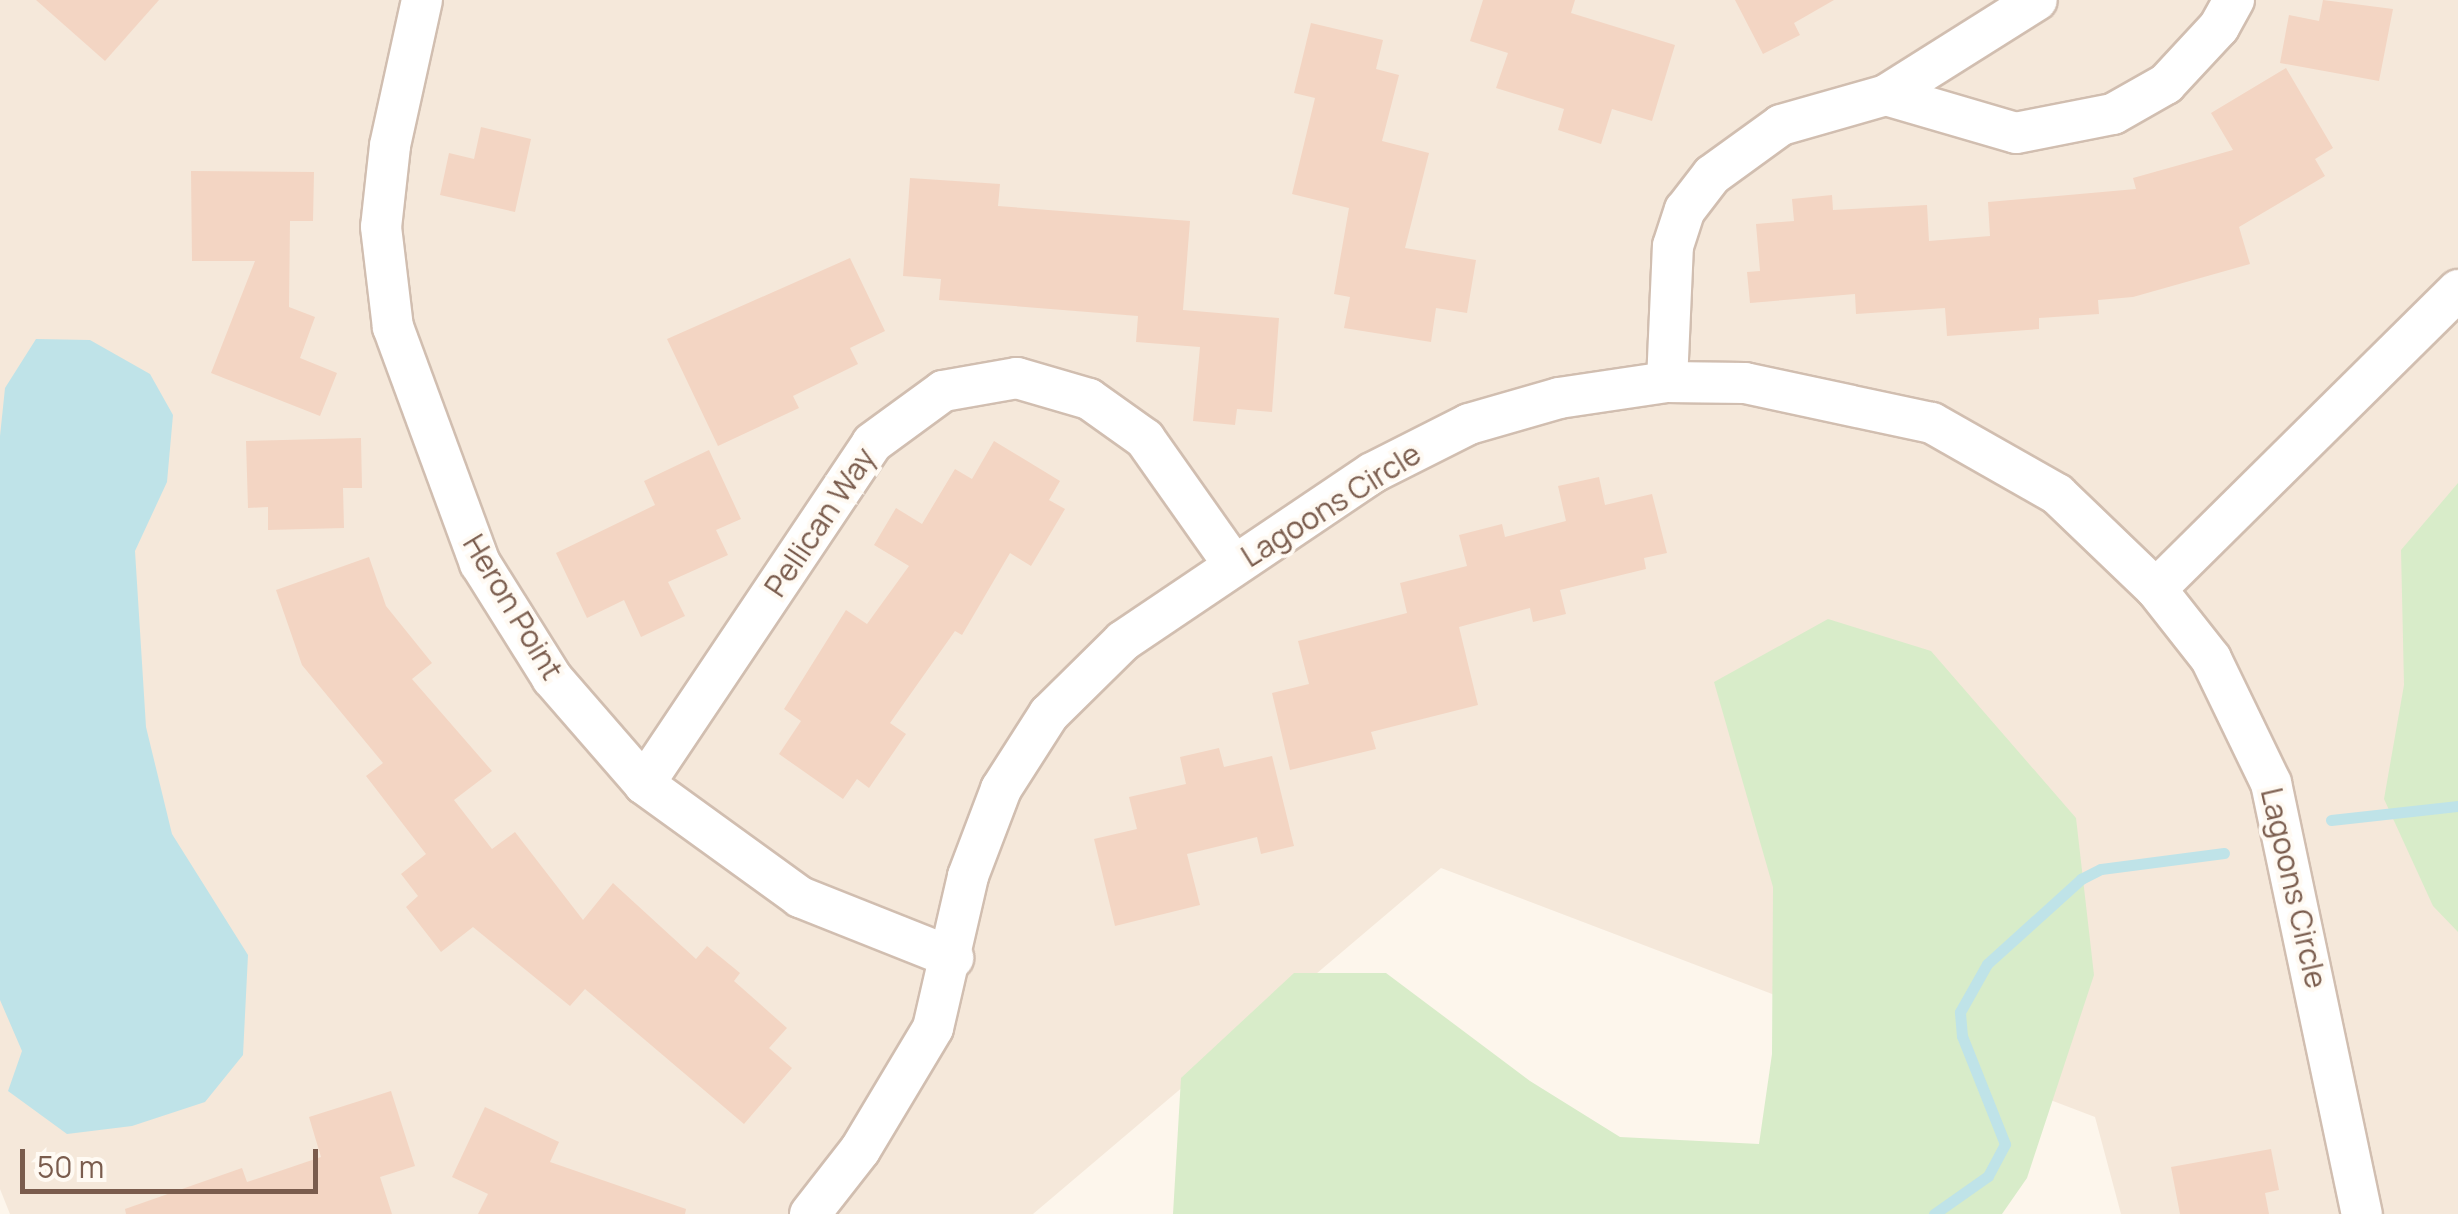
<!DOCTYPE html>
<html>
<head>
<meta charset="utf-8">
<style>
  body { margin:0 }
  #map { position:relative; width:2458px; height:1214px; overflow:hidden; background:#fdf6ec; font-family:Manrope,sans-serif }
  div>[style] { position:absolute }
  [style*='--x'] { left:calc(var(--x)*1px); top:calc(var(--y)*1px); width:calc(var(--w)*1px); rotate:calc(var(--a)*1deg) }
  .residential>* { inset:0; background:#f5e8da }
  .green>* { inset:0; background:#d8ecc9 }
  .water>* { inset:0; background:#bfe3e8 }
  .stream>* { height:11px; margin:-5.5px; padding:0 5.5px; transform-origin:5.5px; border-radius:5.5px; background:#bfe3e8 }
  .building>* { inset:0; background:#f3d5c3 }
  .roads { filter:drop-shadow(2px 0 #d1beb0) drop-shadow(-2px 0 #d1beb0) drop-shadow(0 2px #d1beb0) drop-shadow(0 -2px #d1beb0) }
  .minor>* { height:40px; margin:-20px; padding:0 20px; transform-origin:20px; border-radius:20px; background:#fff }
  span { translate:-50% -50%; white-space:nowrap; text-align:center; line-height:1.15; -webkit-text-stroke:8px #fffaf3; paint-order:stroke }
  .street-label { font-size:30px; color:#7a5c4d }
  .scale { position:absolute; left:20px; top:1149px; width:298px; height:45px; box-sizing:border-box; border:5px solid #7a5c4d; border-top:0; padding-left:12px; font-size:30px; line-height:35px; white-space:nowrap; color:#7a5c4d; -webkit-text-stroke:8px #fffaf3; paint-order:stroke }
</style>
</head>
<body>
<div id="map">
  <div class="residential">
    <div style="clip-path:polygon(0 0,2458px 0,2458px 1214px,2121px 1214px,2095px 1117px,1441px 868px,1033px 1214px,10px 1214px,0 1189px)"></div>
  </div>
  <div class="green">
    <div style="clip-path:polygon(2458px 483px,2458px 932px,2433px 906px,2384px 799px,2404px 685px,2401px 550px)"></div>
    <div style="clip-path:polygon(1828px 619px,1931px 651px,2076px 818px,2094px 975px,2027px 1178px,2002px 1214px,1173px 1214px,1181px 1078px,1294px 973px,1386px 973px,1530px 1081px,1620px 1137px,1759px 1144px,1772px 1054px,1773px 887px,1714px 682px)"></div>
  </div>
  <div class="water">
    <div style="clip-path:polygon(36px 339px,90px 340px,150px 374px,173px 415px,167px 482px,135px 551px,146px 727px,172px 834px,248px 955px,243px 1055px,205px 1102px,132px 1126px,67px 1134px,8px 1091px,22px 1051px,0 1000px,0 436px,5px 388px)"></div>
  </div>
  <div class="stream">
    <div style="--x:2331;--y:820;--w:128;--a:-6.3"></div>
    <div style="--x:1934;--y:1214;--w:66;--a:-35.1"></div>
    <div style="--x:1988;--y:1176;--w:36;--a:-62"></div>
    <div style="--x:2005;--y:1144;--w:116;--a:-111.7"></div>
    <div style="--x:1962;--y:1036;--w:24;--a:-95"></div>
    <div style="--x:1960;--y:1012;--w:55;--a:-60.6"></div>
    <div style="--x:1987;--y:964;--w:127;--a:-42.1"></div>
    <div style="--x:2081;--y:879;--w:22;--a:-27"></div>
    <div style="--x:2101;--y:869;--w:124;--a:-7.4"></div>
  </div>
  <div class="building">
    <div style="clip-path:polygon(36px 0,159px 0,105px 61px)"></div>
    <div style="clip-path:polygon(1483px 0,1575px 0,1571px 13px,1675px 45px,1652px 121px,1612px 109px,1601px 144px,1558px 130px,1564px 109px,1496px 88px,1508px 53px,1470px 41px)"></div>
    <div style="clip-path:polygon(1735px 0,1834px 0,1794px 23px,1800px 35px,1763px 54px)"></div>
    <div style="clip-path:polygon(2323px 0,2393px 9px,2379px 81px,2280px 63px,2289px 15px,2319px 21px)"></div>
    <div style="clip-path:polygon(1311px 23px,1383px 40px,1376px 69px,1399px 75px,1382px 141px,1429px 153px,1405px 248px,1476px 260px,1467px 313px,1436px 308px,1431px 342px,1344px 328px,1350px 297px,1334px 294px,1349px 208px,1292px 194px,1315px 98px,1294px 93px)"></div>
    <div style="clip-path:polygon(2286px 68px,2333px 148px,2315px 159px,2325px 176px,2239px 227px,2250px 264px,2133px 297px,2098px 300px,2099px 314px,2039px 318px,2039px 329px,1947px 336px,1945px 308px,1856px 314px,1855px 294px,1750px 303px,1747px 272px,1760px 271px,1756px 224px,1794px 221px,1792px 199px,1832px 195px,1833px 210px,1927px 205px,1929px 241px,1990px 236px,1988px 202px,2136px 189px,2133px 178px,2233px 150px,2211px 113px)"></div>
    <div style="clip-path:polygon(481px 127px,531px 139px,515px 212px,440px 195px,449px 153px,474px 159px)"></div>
    <div style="clip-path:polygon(191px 171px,314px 172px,313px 221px,290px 221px,289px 307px,315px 317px,300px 358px,337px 373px,320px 416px,211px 373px,255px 261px,192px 261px)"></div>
    <div style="clip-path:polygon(910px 178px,1000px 184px,998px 206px,1190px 221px,1183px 310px,1279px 318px,1272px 412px,1237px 409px,1235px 425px,1193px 421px,1200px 347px,1136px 342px,1138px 316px,939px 300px,941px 279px,903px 276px)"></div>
    <div style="clip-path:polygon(850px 258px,885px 331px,850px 348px,858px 364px,793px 396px,799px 408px,718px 446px,667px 339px)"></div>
    <div style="clip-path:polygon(361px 438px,362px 488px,343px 488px,344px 528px,268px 530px,268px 507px,248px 508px,246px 441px)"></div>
    <div style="clip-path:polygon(994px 441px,1060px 481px,1049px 500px,1065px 509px,1031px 566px,1010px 553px,962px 635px,955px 631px,890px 723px,906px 734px,869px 788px,857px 779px,843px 799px,779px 754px,801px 721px,784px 709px,846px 610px,867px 624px,909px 566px,874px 545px,896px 508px,922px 524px,955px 469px,972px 479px)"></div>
    <div style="clip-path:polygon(709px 450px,741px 519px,716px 530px,728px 555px,668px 582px,685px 616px,641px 637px,624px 600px,587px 618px,556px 553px,655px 505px,644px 481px)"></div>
    <div style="clip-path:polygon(1599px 477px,1605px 505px,1652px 494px,1667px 553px,1644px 558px,1646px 569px,1560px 590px,1566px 614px,1533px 622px,1530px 608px,1459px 627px,1478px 705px,1371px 732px,1376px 749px,1290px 770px,1272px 693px,1309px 684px,1298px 641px,1407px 613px,1400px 583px,1467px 566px,1459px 535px,1502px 524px,1505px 537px,1566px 521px,1558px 486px)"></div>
    <div style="clip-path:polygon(369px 557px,386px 606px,432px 663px,412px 679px,492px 771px,454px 800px,492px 849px,515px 832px,583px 920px,613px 883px,696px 959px,707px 946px,740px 973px,734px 981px,787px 1028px,769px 1048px,792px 1068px,744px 1124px,585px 989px,570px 1006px,473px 927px,441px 952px,406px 907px,418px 896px,401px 874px,426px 854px,366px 776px,383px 763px,302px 665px,276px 590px)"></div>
    <div style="clip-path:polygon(1219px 748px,1224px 767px,1272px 756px,1294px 846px,1261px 854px,1257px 837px,1187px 854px,1200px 905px,1115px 926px,1094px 839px,1137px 829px,1129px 797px,1186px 784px,1180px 757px)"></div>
    <div style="clip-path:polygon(391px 1091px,415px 1166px,380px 1177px,392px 1214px,126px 1214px,125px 1209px,242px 1168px,247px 1182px,321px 1157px,309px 1117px)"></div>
    <div style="clip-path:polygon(485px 1107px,559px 1142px,550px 1162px,686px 1209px,685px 1214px,478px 1214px,488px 1194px,452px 1177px)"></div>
    <div style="clip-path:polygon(2271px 1149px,2279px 1190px,2265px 1193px,2269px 1214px,2180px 1214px,2171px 1167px)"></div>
  </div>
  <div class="roads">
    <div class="minor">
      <div style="--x:422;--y:0;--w:149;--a:102.4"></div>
      <div style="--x:390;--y:146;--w:81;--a:96.3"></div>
      <div style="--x:381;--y:227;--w:101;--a:83.2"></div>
      <div style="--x:393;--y:327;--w:252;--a:69.8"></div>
      <div style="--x:480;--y:563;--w:136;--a:57.9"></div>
      <div style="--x:552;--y:678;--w:140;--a:49"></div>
      <div style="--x:644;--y:784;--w:193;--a:35.9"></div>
      <div style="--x:800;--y:897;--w:165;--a:21.7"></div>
      <div style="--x:1886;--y:95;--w:135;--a:16.3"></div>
      <div style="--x:2016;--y:133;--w:99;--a:-11.1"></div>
      <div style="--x:2113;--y:114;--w:61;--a:-29.5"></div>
      <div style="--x:2166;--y:84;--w:78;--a:-47.1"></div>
      <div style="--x:2219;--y:27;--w:31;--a:-61"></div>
      <div style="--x:1667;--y:382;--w:136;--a:-87.5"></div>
      <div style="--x:1673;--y:246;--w:38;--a:-72"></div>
      <div style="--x:1685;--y:210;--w:44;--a:-52.4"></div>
      <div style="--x:1712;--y:175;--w:85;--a:-35.9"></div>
      <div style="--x:1781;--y:125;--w:109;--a:-15.9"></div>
      <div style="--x:1886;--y:95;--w:178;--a:-32.2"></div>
      <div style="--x:2156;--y:589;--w:425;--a:-44.7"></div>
      <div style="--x:644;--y:784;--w:410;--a:-56.2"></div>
      <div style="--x:872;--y:443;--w:88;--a:-36.2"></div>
      <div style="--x:943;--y:391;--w:75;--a:-10"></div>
      <div style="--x:1017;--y:378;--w:75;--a:16.3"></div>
      <div style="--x:1089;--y:399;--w:69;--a:35.5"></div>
      <div style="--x:1145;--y:439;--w:154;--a:54.8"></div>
      <div style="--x:810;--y:1214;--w:81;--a:-52"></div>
      <div style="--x:860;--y:1150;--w:142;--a:-59.1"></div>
      <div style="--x:933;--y:1028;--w:156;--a:-77"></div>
      <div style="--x:968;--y:876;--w:93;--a:-69.2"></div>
      <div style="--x:1001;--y:789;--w:89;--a:-57.4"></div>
      <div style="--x:1049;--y:714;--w:104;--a:-44.6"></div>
      <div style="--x:1123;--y:641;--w:300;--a:-34"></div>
      <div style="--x:1372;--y:473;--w:109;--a:-26.8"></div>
      <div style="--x:1469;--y:424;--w:94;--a:-16.1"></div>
      <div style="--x:1559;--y:398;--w:109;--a:-8.4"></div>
      <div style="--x:1667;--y:382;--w:78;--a:0.7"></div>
      <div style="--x:1745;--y:383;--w:191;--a:12.1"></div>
      <div style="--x:1932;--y:423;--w:144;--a:29.6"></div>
      <div style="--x:2057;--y:494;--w:137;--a:43.8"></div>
      <div style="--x:2156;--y:589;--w:89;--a:51.8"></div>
      <div style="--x:2211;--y:659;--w:138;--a:64.2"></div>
      <div style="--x:2271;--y:783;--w:441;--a:78.1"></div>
    </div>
  </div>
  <div class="street-label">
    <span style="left:1331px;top:505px;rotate:-32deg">Lagoons Circle</span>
    <span style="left:820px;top:522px;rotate:-56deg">Pellican Way</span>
    <span style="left:513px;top:607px;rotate:59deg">Heron Point</span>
    <span style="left:2294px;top:888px;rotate:77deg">Lagoons Circle</span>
  </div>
  <div class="scale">50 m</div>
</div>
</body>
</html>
